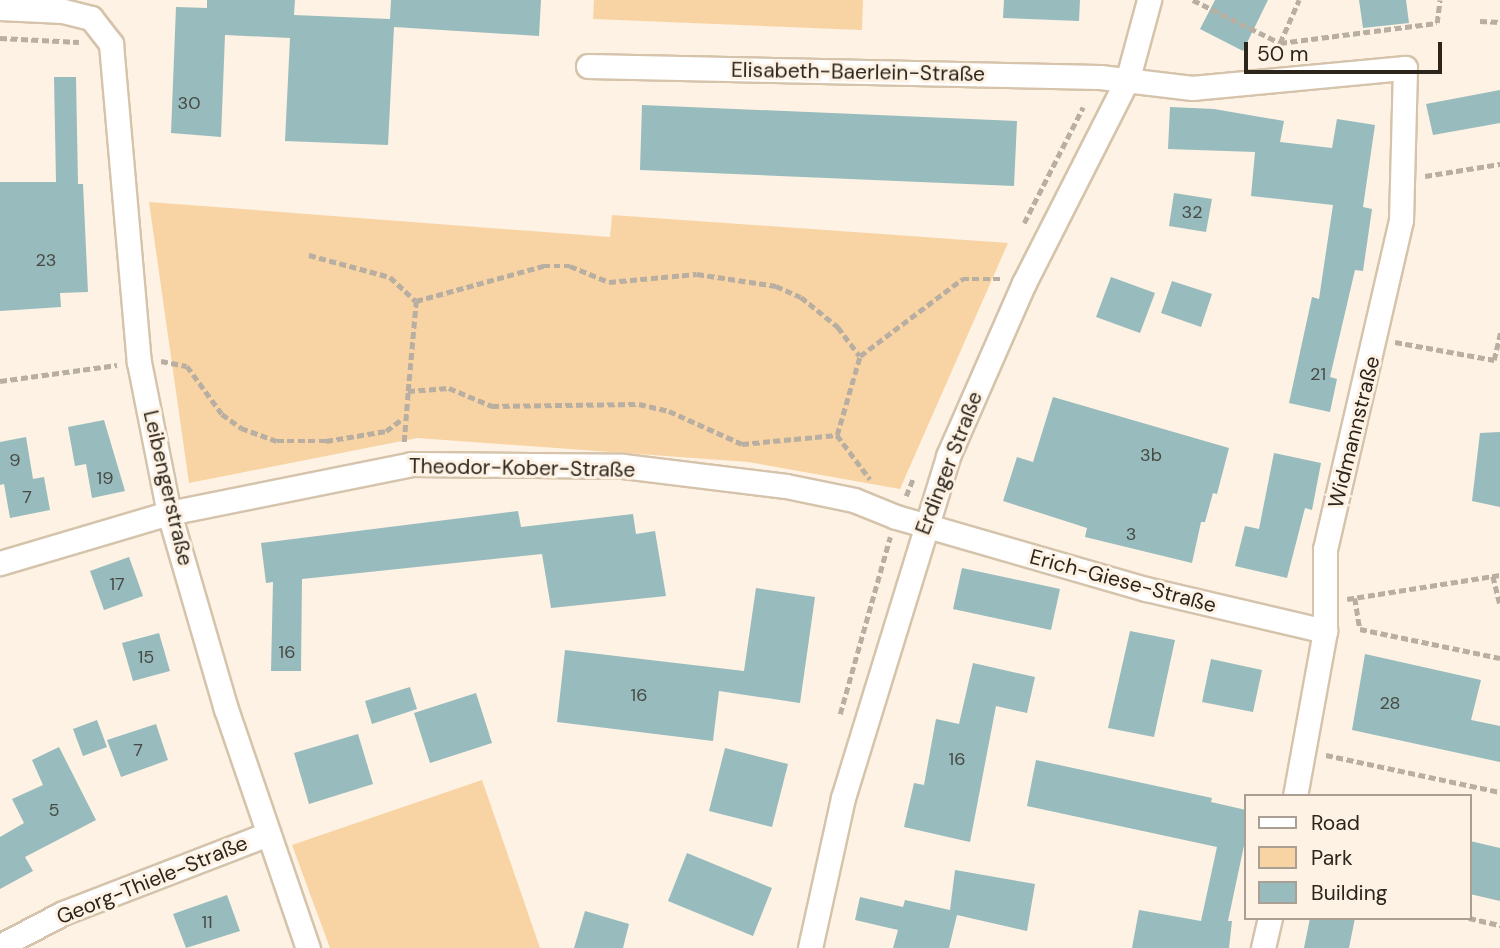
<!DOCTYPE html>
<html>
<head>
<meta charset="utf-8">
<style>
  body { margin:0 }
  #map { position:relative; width:1500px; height:948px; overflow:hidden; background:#fdf2e3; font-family:"DM Sans",sans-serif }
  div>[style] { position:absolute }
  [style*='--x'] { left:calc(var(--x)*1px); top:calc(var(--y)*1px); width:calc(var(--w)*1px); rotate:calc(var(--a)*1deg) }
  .green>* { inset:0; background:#f8d4a4 }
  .building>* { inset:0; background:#98bbbe }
  .path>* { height:4.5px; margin-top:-2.25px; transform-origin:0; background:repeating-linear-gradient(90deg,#b8aea1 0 7px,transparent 0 10.5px) }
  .roads { filter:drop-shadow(2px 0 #d5c3ab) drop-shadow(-2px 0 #d5c3ab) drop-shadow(0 2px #d5c3ab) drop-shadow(0 -2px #d5c3ab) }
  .minor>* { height:23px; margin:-11.5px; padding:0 11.5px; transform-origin:11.5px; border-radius:11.5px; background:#fff }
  span { translate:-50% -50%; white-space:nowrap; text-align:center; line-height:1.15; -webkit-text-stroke:6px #fdf2e3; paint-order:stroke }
  .number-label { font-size:18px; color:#474a44 }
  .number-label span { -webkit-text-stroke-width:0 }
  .street-label { font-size:21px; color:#2c251c }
  .legend { position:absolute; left:1244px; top:794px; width:228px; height:126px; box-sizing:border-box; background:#fdf2e3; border:2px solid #a9a093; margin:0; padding:9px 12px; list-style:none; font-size:21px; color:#2c251c }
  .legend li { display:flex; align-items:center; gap:14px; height:35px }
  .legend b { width:35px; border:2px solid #a9a093 }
  .scale { position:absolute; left:1244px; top:42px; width:198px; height:32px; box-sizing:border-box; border:4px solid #2c251c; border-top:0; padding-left:9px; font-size:21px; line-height:24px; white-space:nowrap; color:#2c251c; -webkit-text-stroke:5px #fdf2e3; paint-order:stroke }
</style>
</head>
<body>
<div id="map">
  <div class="green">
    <div style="clip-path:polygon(594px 0,863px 0,862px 30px,593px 19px)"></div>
    <div style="clip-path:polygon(149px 202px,610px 237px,612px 215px,1008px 243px,900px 489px,748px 462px,417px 438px,189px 483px)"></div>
    <div style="clip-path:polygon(482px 780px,540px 948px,330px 948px,292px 845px)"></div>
  </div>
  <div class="building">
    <div style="clip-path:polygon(207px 0,295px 0,294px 15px,390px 19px,391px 0,541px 0,539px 36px,394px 27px,388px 145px,285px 141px,290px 38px,225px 35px,221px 137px,171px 133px,176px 7px,207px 8px)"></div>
    <div style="clip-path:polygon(1004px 0,1080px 0,1079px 21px,1003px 18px)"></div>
    <div style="clip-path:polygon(1215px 0,1268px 0,1243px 51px,1200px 29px)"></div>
    <div style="clip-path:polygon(1359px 0,1406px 0,1409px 23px,1363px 28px)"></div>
    <div style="clip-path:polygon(54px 77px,76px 77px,78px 184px,83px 184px,88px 292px,60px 293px,61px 307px,0 311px,0 182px,56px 182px)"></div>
    <div style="clip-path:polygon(1500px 90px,1500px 123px,1433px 135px,1426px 104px)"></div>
    <div style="clip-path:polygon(642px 105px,1017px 121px,1014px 186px,640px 170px)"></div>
    <div style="clip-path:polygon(1170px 107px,1214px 109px,1284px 121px,1280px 142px,1332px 148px,1337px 119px,1375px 125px,1363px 207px,1372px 209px,1363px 271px,1355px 270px,1330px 377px,1337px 379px,1330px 412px,1289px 403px,1312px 297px,1319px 299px,1333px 205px,1251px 196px,1255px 152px,1168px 149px)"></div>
    <div style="clip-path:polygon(1174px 193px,1212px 199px,1206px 232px,1169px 226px)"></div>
    <div style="clip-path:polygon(1111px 277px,1155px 293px,1140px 333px,1096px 317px)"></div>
    <div style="clip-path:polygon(1172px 281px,1212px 294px,1201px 327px,1161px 313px)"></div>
    <div style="clip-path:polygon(1053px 397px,1229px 448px,1217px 494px,1213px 493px,1205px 522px,1201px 522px,1192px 563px,1085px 537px,1087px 528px,1003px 501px,1017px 457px,1033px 462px)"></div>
    <div style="clip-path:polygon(104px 420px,125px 491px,92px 498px,86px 464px,75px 466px,68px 427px)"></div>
    <div style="clip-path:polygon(1500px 432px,1500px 507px,1472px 501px,1480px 433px)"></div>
    <div style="clip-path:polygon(26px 437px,33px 479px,44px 477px,50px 510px,10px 518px,4px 484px,0 485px,0 442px)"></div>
    <div style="clip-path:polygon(1274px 453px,1321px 463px,1312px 510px,1305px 508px,1287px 578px,1235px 566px,1245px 526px,1259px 529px)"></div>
    <div style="clip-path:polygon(518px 511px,521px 527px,633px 514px,636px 534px,655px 531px,666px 596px,551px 608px,542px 554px,302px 579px,301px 671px,271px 671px,273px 582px,266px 583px,261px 543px)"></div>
    <div style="clip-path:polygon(129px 557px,143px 596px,104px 610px,90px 571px)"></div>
    <div style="clip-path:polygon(962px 568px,1060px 589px,1051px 630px,953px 609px)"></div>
    <div style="clip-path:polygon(756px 588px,815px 597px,800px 703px,719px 691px,713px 741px,557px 722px,565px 650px,744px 671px)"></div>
    <div style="clip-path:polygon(1130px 631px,1175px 640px,1154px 737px,1108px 728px)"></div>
    <div style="clip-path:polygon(159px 633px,170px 671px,133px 681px,122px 643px)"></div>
    <div style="clip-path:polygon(1365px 654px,1481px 680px,1471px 720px,1500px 726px,1500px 762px,1352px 730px)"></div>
    <div style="clip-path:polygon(1211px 659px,1262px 670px,1253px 712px,1202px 702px)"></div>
    <div style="clip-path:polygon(973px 663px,1035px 677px,1027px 713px,996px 706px,970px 842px,904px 827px,914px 783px,924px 785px,936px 719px,959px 724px)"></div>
    <div style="clip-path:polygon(410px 687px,417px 709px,372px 724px,365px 701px)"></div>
    <div style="clip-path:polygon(476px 693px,492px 743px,430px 763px,414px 713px)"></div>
    <div style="clip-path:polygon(97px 720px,107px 747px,83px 756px,73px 729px)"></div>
    <div style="clip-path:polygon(156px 724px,168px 760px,121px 777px,107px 740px)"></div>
    <div style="clip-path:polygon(358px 734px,373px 784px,309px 804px,294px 753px)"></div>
    <div style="clip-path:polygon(59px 747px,96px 820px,25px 857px,33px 871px,0 889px,0 837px,24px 823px,12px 799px,43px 785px,32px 760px)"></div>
    <div style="clip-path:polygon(725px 748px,788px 764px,772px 827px,709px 811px)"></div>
    <div style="clip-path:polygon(1036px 760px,1212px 798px,1211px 802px,1246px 810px,1246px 836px,1228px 921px,1232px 921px,1229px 948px,1132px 948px,1139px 910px,1201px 921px,1217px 847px,1027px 806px)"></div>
    <div style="clip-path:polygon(1470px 841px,1500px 848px,1500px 901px,1470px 894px)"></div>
    <div style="clip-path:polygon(687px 853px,772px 888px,753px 936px,668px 901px)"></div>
    <div style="clip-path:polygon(955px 870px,1035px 884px,1027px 931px,957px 915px,949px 948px,893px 948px,898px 930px,855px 920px,860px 897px,903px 907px,905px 900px,950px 910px)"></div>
    <div style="clip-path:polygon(227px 895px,240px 931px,186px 948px,173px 914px)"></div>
    <div style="clip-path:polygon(585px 911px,629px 924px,623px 948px,574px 948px)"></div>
    <div style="clip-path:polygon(1310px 918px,1355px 918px,1349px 948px,1304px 948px)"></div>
  </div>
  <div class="path">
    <div style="--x:1193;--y:0;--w:97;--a:26.3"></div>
    <div style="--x:1280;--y:43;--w:158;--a:-7.3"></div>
    <div style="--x:1437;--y:23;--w:23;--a:-83"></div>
    <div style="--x:1480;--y:21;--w:20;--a:3"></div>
    <div style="--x:0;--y:38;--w:79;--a:2.9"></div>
    <div style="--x:1280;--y:43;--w:47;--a:-66.2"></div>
    <div style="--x:1425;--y:176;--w:76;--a:-9.1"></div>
    <div style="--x:1024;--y:223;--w:130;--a:-63"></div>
    <div style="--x:309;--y:255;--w:84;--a:15.2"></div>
    <div style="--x:390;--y:277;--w:35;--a:43"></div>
    <div style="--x:1395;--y:342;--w:101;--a:10.3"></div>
    <div style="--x:1494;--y:360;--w:28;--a:-77"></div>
    <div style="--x:161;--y:361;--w:26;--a:11"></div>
    <div style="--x:187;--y:366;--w:59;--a:53.9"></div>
    <div style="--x:222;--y:414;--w:24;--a:36"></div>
    <div style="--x:241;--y:428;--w:38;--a:20"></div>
    <div style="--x:277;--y:441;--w:49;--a:0"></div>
    <div style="--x:326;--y:441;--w:61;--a:-9.5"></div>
    <div style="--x:386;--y:431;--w:20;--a:-37"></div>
    <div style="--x:0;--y:381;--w:118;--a:-7.8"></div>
    <div style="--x:408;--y:391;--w:90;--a:-84.9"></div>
    <div style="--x:416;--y:301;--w:132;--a:-15.4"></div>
    <div style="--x:543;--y:266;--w:27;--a:0"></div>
    <div style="--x:570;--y:266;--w:42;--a:22.3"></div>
    <div style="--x:609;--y:282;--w:88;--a:-5.2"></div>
    <div style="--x:697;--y:274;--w:80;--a:8.6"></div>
    <div style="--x:776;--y:286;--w:27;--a:24"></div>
    <div style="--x:801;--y:297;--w:48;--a:39"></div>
    <div style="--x:838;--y:327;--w:36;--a:53"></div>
    <div style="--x:837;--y:435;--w:55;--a:53.1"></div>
    <div style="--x:404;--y:442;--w:51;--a:-85.5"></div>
    <div style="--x:408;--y:391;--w:41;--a:-4.2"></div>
    <div style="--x:449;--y:388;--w:47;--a:22.7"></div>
    <div style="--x:492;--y:406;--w:147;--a:-0.8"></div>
    <div style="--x:639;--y:404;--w:31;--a:13"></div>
    <div style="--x:669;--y:411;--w:80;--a:24.3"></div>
    <div style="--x:742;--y:444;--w:95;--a:-5.4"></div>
    <div style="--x:837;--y:435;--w:82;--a:-73.8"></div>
    <div style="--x:860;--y:356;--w:128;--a:-37"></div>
    <div style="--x:962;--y:279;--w:38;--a:0"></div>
    <div style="--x:906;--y:496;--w:18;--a:-68"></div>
    <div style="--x:1493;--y:576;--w:29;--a:76"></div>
    <div style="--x:1355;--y:598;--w:31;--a:81"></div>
    <div style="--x:1360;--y:629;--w:143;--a:11.7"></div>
    <div style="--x:1347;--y:599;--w:155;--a:-8.9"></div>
    <div style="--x:840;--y:714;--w:184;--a:-74.2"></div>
    <div style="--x:1326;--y:755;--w:178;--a:12"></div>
    <div style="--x:1469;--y:918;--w:32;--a:13"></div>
  </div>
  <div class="roads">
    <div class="minor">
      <div style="--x:0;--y:8;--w:63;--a:2.7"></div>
      <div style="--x:63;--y:11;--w:29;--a:14"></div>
      <div style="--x:91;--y:18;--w:33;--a:52"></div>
      <div style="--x:111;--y:44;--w:319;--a:85"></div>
      <div style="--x:139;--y:362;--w:154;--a:78.8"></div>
      <div style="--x:169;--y:513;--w:204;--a:73.8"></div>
      <div style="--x:226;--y:709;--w:253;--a:71.1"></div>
      <div style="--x:588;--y:66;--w:512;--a:1.23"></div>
      <div style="--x:1100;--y:77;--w:93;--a:6.8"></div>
      <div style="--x:1192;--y:88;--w:214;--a:-5.4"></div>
      <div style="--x:1405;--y:68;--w:152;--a:91.5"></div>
      <div style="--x:1401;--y:220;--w:338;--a:103"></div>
      <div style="--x:1325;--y:549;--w:82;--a:90"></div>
      <div style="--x:1325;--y:631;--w:168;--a:100.3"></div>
      <div style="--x:0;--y:563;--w:176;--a:-16.5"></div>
      <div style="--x:169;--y:513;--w:247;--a:-11.4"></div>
      <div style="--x:411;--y:464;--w:212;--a:0.5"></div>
      <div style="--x:623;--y:466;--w:164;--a:7"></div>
      <div style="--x:786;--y:486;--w:69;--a:11.6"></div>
      <div style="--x:854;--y:500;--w:45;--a:22"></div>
      <div style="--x:896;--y:517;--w:260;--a:16.1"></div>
      <div style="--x:1146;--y:589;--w:184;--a:13.2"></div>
      <div style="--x:0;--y:946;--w:71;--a:-27.6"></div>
      <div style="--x:63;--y:913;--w:220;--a:-21.1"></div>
      <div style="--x:810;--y:948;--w:154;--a:-77.6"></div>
      <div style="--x:843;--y:798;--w:358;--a:-72.9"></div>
      <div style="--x:948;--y:456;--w:189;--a:-66.3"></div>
      <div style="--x:1024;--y:283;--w:230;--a:-63.1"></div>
      <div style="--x:1128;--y:78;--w:81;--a:-74.9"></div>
      <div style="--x:1263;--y:948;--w:31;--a:-77"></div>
    </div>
  </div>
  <div class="number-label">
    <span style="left:189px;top:103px">30</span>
    <span style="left:1192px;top:212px">32</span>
    <span style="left:46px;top:260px">23</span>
    <span style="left:1318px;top:374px">21</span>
    <span style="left:1151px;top:455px">3b</span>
    <span style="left:15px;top:460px">9</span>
    <span style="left:105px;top:478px">19</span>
    <span style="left:27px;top:497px">7</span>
    <span style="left:1131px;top:534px">3</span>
    <span style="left:117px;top:584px">17</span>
    <span style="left:287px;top:652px">16</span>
    <span style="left:146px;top:657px">15</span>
    <span style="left:639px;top:695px">16</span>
    <span style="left:1390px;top:703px">28</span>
    <span style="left:138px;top:750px">7</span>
    <span style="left:957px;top:759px">16</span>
    <span style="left:54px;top:810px">5</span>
    <span style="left:207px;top:922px">11</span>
  </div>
  <div class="street-label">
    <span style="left:858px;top:72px;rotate:1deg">Elisabeth-Baerlein-Straße</span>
    <span style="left:1354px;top:432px;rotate:-76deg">Widmannstraße</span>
    <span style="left:949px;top:463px;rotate:-69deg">Erdinger Straße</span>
    <span style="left:522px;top:468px;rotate:1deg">Theodor-Kober-Straße</span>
    <span style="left:168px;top:488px;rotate:77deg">Leibengerstraße</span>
    <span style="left:1123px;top:581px;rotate:15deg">Erich-Giese-Straße</span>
    <span style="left:152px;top:880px;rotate:-22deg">Georg-Thiele-Straße</span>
  </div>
  <ul class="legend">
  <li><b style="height:9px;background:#fff"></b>Road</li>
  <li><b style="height:19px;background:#f8d4a4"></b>Park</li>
  <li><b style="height:19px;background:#98bbbe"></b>Building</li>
  </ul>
  <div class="scale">50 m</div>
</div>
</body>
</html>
